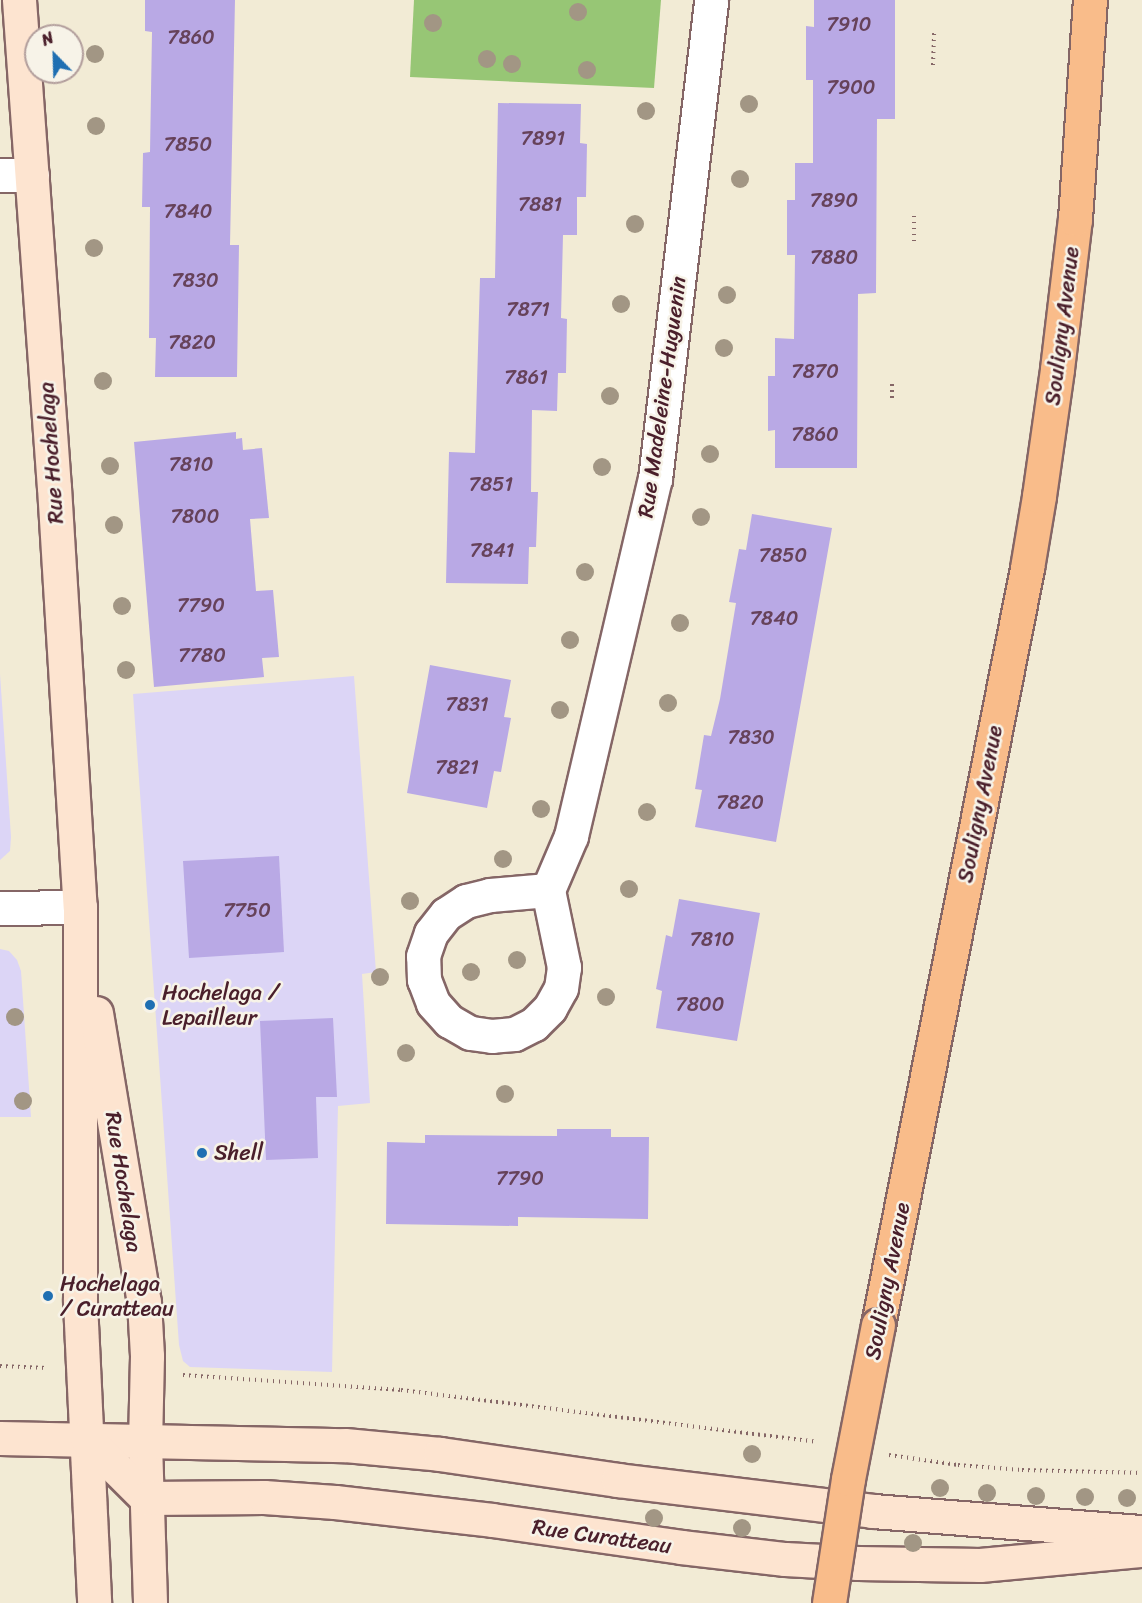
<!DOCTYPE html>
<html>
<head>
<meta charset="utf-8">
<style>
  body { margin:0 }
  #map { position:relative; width:1142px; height:1603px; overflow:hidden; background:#f2ebd5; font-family:Sriracha,sans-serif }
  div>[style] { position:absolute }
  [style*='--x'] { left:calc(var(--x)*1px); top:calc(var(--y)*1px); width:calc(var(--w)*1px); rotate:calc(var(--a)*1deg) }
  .built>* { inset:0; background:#dcd5f6 }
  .green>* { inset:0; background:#97c675 }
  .building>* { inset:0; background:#b9a9e5 }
  .path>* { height:4px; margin-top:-2px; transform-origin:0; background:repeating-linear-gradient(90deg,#856666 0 1.5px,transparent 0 6px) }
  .roads { filter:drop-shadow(2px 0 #856666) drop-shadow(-2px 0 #856666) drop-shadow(0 2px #856666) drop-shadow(0 -2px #856666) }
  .street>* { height:33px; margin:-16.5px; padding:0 16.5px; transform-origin:16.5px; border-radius:16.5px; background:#fff }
  .secondary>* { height:33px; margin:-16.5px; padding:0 16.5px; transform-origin:16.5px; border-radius:16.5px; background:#fde4d0 }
  .highway>* { height:33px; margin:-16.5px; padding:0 16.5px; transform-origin:16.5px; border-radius:16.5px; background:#f9bc8a }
  .bridges { filter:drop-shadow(2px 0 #856666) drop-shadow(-2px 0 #856666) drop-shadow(0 2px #856666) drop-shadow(0 -2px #856666) }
  .highway-bridge>* { height:33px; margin:-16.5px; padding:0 16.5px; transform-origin:16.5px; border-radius:16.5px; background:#f9bc8a }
  .trees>* { width:18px; height:18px; margin:-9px; border-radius:50%; background:#a29684 }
  .dots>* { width:16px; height:16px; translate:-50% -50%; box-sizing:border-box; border:3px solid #f7f3e8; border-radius:50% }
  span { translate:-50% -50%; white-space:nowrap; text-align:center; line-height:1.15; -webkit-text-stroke:5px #f7f3e8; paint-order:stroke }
  .number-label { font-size:20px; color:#66425a }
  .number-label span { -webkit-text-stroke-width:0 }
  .street-label { font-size:22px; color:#4a1f2b }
  .poi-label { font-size:22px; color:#4a1f2b }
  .left { translate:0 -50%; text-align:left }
  .north { position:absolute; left:24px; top:24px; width:60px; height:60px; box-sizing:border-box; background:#f7f3e8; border:2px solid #b29e9c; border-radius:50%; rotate:337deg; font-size:16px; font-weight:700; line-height:24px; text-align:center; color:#4a1f2b }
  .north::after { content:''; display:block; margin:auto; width:21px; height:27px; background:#1f6fb2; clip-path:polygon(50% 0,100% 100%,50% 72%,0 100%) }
</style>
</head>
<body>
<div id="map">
  <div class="built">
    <div style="clip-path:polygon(0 674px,11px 837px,10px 851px,0 860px)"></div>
    <div style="clip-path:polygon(354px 676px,376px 972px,362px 974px,370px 1103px,338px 1106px,332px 1372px,190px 1367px,183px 1361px,179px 1345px,133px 694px)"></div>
    <div style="clip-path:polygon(0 949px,9px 951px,17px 960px,21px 971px,31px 1117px,0 1117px)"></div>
  </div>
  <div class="green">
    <div style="clip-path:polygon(414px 0,661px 0,654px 88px,410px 77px)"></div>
  </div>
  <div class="building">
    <div style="clip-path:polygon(145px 0,235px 0,230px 245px,239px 245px,237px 377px,155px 377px,156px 338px,149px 338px,150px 207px,142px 207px,143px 153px,150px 152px,152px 32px,145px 31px)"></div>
    <div style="clip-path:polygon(814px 0,895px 0,895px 119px,877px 119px,876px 293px,858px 294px,857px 468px,775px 468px,775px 430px,768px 431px,768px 376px,775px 376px,775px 338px,794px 339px,795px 255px,787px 255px,787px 200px,795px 200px,795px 163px,813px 163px,813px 80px,806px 80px,806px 26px,814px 27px)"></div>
    <div style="clip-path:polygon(498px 103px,581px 104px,580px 143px,587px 144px,586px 197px,577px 197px,577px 235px,563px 235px,561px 318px,567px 319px,566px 373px,558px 373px,557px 411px,532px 410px,531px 492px,538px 492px,536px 547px,529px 547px,528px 584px,446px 583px,449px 452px,475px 453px,480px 278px,495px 278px)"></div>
    <div style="clip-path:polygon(236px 432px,236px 439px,242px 438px,243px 450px,262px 448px,269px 518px,250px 519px,256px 591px,273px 590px,279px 657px,262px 658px,264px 677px,154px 687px,134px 442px)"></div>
    <div style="clip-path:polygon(752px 514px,832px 528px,776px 842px,695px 827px,702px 790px,695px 789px,704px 735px,711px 736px,720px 699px,736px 603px,729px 602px,739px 549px,746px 550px)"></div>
    <div style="clip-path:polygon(430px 665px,511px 680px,504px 717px,511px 718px,501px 772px,494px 771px,487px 808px,407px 793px)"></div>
    <div style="clip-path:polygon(279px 856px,284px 952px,189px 958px,183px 861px)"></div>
    <div style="clip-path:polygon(679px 899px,760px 913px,737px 1041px,656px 1028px,662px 991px,656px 989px,666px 935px,672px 937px)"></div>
    <div style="clip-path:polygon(333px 1018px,337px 1097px,316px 1097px,318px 1158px,266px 1160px,260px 1021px)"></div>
    <div style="clip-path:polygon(557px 1129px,611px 1129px,611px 1137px,649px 1137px,648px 1219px,518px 1217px,518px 1226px,386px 1224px,387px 1142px,425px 1143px,425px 1135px,557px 1136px)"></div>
  </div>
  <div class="path">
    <div style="--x:933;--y:65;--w:32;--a:-88"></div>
    <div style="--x:914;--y:216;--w:29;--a:90"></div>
    <div style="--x:892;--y:398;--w:18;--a:-90"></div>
    <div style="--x:0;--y:1366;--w:47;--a:2.4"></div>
    <div style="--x:183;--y:1375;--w:219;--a:3.9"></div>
    <div style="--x:401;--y:1390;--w:418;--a:7.1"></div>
    <div style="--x:889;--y:1455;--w:70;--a:8.2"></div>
    <div style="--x:958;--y:1465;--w:64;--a:4.5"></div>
    <div style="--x:1022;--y:1470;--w:120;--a:1.4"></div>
  </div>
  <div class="roads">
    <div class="street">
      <div style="--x:0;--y:175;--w:32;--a:0"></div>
      <div style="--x:548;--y:890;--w:59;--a:-66.9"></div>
      <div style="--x:571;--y:836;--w:367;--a:-76.8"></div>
      <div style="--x:655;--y:479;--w:482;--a:-83.3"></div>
      <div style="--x:548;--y:890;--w:79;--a:78.3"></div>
      <div style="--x:564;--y:967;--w:21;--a:98"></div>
      <div style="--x:561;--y:988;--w:23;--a:119"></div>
      <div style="--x:550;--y:1008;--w:23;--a:135"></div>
      <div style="--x:534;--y:1024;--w:22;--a:153"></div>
      <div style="--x:514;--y:1034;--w:22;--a:175"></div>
      <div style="--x:492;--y:1036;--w:22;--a:-172"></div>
      <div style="--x:470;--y:1033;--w:24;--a:-150"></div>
      <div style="--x:449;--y:1021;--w:24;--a:-132"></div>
      <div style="--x:433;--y:1003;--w:25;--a:-111"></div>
      <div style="--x:424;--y:980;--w:24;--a:-92"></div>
      <div style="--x:423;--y:956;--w:24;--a:-71"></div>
      <div style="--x:431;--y:933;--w:24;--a:-52"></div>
      <div style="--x:446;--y:914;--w:24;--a:-33"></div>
      <div style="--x:466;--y:901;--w:25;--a:-14"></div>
      <div style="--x:490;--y:895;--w:58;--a:-4.9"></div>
      <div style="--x:0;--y:908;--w:80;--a:-0.7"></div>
    </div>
    <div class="secondary">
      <div style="--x:19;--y:0;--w:488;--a:85.9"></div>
      <div style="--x:54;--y:487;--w:421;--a:86.5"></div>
      <div style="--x:80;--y:907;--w:395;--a:90"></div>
      <div style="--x:80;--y:1302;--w:301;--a:87.3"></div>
      <div style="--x:96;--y:1013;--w:293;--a:80.6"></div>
      <div style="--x:144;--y:1302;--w:54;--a:86.8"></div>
      <div style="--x:147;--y:1356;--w:87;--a:91.3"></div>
      <div style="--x:145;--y:1443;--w:160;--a:88.2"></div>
      <div style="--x:0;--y:1438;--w:345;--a:1.2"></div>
      <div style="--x:345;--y:1445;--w:95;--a:5.4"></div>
      <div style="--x:440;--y:1454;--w:180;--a:8.3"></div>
      <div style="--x:618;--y:1480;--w:257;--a:6.9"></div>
      <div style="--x:873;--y:1511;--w:270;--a:4.5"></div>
      <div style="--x:87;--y:1439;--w:83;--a:45"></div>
      <div style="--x:146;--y:1498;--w:118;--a:-0.5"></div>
      <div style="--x:264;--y:1497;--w:71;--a:4"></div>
      <div style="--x:335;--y:1502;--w:158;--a:6.5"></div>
      <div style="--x:492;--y:1520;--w:191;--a:8.1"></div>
      <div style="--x:681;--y:1547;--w:105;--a:6.6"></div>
      <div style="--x:785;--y:1559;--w:73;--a:3.1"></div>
      <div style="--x:858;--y:1563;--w:122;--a:0.9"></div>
      <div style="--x:980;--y:1565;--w:163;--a:-5.3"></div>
    </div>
    <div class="highway">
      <div style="--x:878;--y:1325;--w:772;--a:-78.86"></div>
      <div style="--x:1027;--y:568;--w:73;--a:-80.5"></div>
      <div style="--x:1039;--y:496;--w:128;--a:-81.9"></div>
      <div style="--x:1057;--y:369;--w:151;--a:-83.2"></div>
      <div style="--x:1075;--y:219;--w:220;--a:-86.1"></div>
    </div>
  </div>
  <div class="bridges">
    <div class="highway-bridge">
      <div style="--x:829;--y:1603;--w:125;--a:-81.3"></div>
      <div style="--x:848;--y:1479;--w:157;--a:-79"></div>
    </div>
  </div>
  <div class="trees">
    <div style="left:578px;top:12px"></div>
    <div style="left:433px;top:23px"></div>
    <div style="left:95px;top:54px"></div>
    <div style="left:487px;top:59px"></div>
    <div style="left:512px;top:64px"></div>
    <div style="left:587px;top:70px"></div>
    <div style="left:749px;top:104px"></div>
    <div style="left:646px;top:111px"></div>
    <div style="left:96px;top:126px"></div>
    <div style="left:740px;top:179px"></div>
    <div style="left:635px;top:224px"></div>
    <div style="left:94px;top:248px"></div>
    <div style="left:727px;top:295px"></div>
    <div style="left:621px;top:304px"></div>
    <div style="left:724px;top:348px"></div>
    <div style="left:103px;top:381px"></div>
    <div style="left:610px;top:396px"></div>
    <div style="left:710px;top:454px"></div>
    <div style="left:110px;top:466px"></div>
    <div style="left:602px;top:467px"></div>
    <div style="left:701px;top:517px"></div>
    <div style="left:114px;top:525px"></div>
    <div style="left:585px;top:572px"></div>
    <div style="left:122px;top:606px"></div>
    <div style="left:680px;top:623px"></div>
    <div style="left:570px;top:640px"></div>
    <div style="left:126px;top:670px"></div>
    <div style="left:668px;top:703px"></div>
    <div style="left:560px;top:710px"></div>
    <div style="left:541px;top:809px"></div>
    <div style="left:647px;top:812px"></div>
    <div style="left:503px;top:859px"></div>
    <div style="left:629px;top:889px"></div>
    <div style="left:410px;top:901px"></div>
    <div style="left:517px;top:960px"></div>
    <div style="left:471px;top:972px"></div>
    <div style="left:380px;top:977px"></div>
    <div style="left:606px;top:997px"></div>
    <div style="left:15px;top:1017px"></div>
    <div style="left:406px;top:1053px"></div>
    <div style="left:505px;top:1094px"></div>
    <div style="left:23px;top:1101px"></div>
    <div style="left:752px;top:1454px"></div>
    <div style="left:940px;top:1488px"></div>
    <div style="left:987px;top:1493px"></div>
    <div style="left:1036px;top:1496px"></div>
    <div style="left:1085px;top:1497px"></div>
    <div style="left:1127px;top:1498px"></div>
    <div style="left:654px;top:1518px"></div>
    <div style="left:742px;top:1528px"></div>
    <div style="left:913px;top:1543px"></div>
  </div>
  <div class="dots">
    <div style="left:150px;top:1005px;background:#1f6fb2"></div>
    <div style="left:202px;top:1153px;background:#1f6fb2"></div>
    <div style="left:48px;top:1296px;background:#1f6fb2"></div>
  </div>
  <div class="number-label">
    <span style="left:849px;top:24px">7910</span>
    <span style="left:191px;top:37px">7860</span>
    <span style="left:851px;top:87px">7900</span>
    <span style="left:543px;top:138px">7891</span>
    <span style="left:188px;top:144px">7850</span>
    <span style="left:834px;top:200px">7890</span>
    <span style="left:540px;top:204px">7881</span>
    <span style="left:188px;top:211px">7840</span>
    <span style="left:834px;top:257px">7880</span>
    <span style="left:195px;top:280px">7830</span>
    <span style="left:528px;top:309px">7871</span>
    <span style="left:192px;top:342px">7820</span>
    <span style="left:815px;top:371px">7870</span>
    <span style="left:526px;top:377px">7861</span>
    <span style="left:815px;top:434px">7860</span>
    <span style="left:191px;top:464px">7810</span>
    <span style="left:491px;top:484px">7851</span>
    <span style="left:195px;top:516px">7800</span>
    <span style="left:492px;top:550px">7841</span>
    <span style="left:783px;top:555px">7850</span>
    <span style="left:201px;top:605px">7790</span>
    <span style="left:774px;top:618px">7840</span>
    <span style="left:202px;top:655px">7780</span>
    <span style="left:467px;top:704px">7831</span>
    <span style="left:751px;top:737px">7830</span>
    <span style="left:457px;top:767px">7821</span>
    <span style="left:740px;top:802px">7820</span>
    <span style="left:247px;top:910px">7750</span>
    <span style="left:712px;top:939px">7810</span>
    <span style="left:700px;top:1004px">7800</span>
    <span style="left:520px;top:1178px">7790</span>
  </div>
  <div class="street-label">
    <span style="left:1062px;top:326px;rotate:-83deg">Souligny Avenue</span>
    <span style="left:662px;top:397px;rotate:-82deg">Rue Madeleine-Huguenin</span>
    <span style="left:51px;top:453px;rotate:-94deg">Rue Hochelaga</span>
    <span style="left:980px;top:804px;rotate:-79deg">Souligny Avenue</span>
    <span style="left:124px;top:1182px;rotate:81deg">Rue Hochelaga</span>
    <span style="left:887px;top:1281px;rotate:-79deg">Souligny Avenue</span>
    <span style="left:602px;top:1536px;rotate:8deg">Rue Curatteau</span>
  </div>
  <div class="poi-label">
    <span class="left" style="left:162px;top:1005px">Hochelaga /<br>Lepailleur</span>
    <span class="left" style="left:214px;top:1153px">Shell</span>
    <span class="left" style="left:60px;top:1296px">Hochelaga<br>/ Curatteau</span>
  </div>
  <div class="north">N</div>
</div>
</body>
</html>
